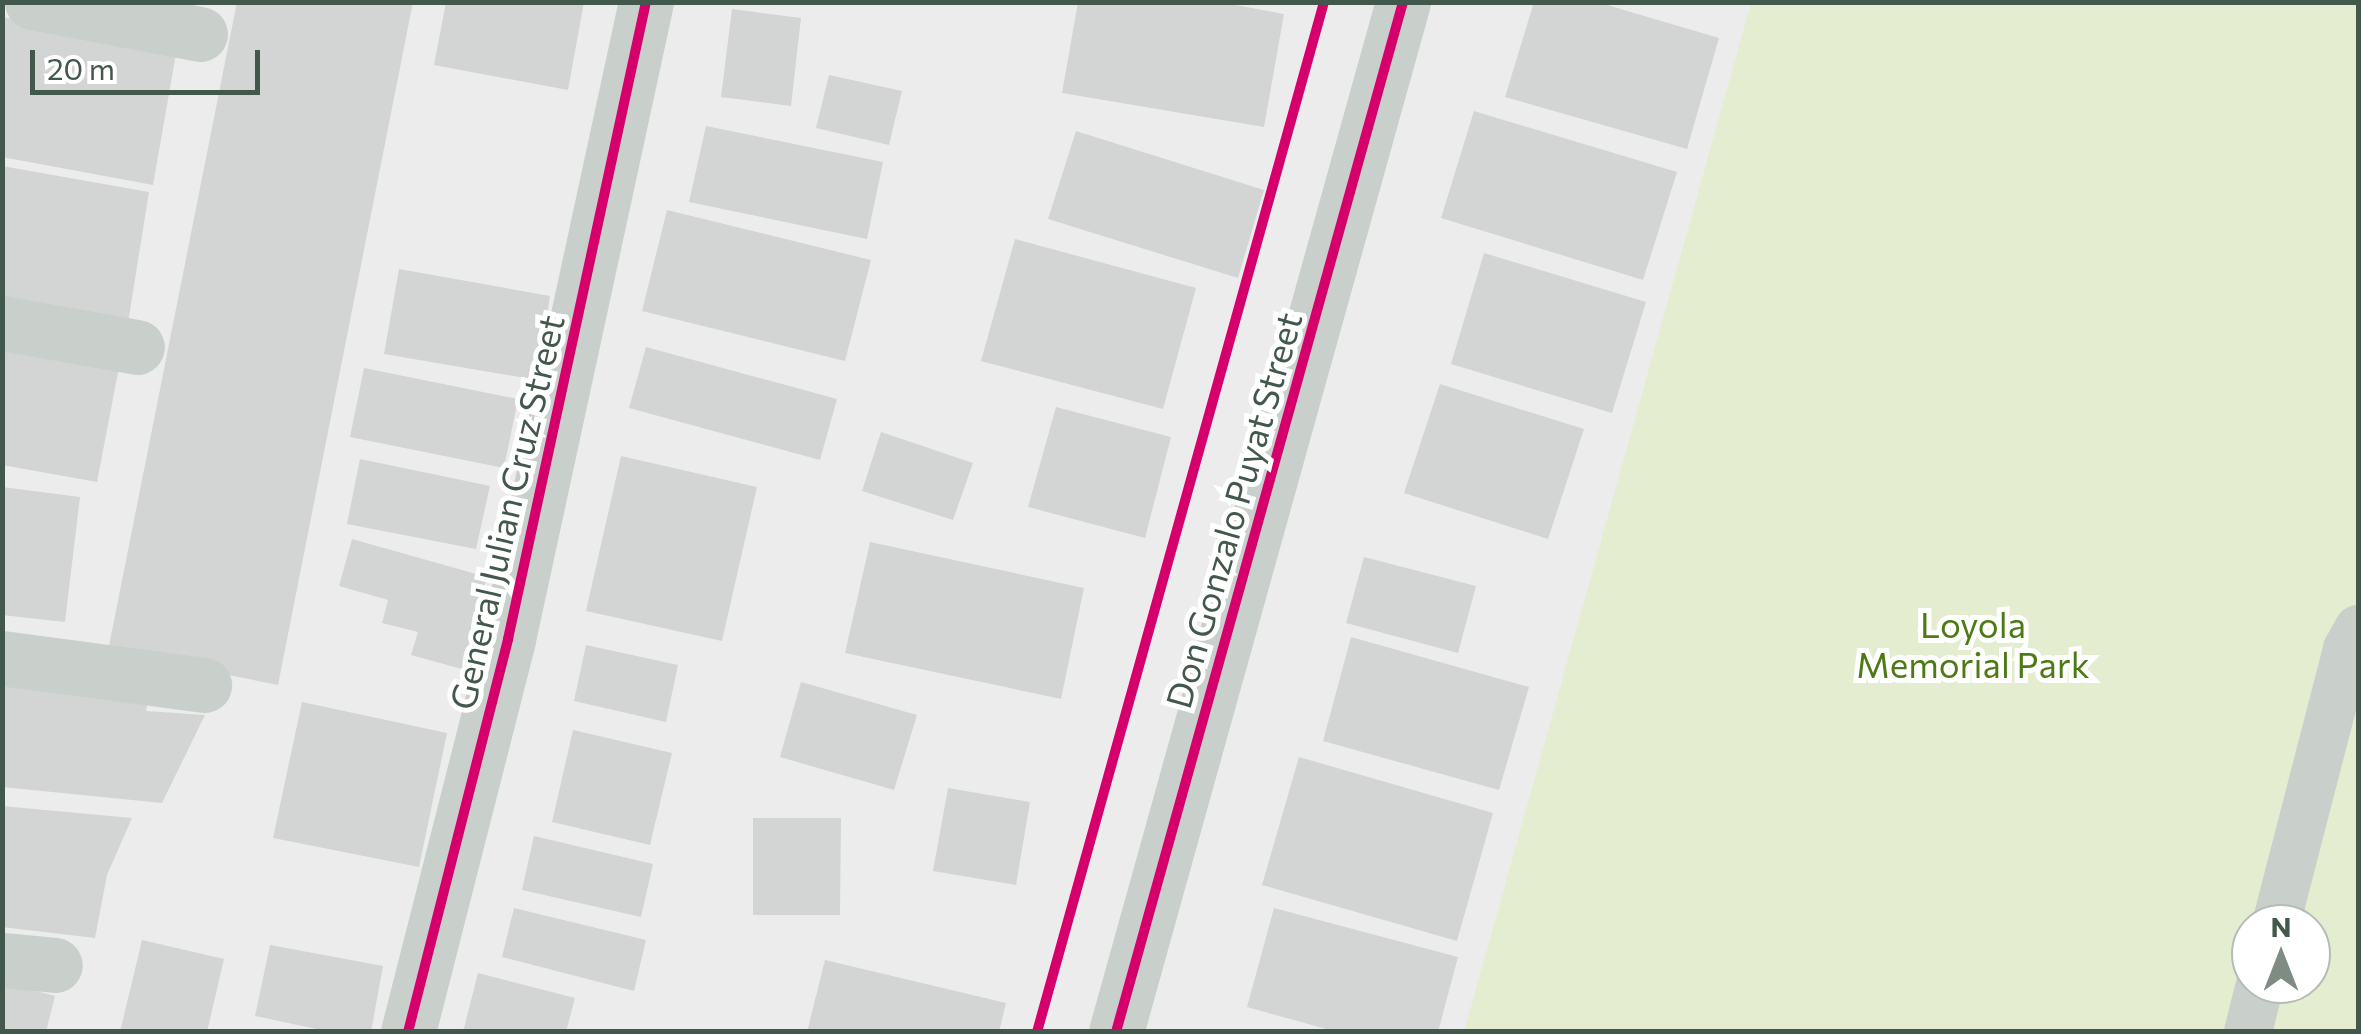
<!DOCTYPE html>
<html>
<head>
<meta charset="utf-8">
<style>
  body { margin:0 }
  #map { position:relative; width:2361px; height:1034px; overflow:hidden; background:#edeced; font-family:Commissioner,sans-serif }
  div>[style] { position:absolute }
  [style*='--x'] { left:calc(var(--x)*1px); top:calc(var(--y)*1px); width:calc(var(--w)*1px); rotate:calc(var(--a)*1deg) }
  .green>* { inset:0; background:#e4edcf }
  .building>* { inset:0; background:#d2d5d3 }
  .service>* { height:48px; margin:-24px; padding:0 24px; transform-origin:24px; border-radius:24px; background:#c9d0cc }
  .minor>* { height:55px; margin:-27.5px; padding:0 27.5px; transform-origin:27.5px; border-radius:27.5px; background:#c9d0cc }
  .cycleway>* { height:10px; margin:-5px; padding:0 5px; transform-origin:5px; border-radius:5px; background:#d6006c }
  span { translate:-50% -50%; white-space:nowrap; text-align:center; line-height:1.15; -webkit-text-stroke:10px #fff; paint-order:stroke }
  .street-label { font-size:35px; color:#43584c }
  .park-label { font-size:35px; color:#4d7a14 }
  .frame { position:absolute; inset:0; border:5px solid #43584c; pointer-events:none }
  .north { position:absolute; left:2231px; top:904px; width:100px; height:100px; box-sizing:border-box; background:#fff; border:2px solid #b4bcb7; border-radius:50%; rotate:0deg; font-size:28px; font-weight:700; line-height:40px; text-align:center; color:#43584c }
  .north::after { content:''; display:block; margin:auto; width:35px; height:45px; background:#7e8c84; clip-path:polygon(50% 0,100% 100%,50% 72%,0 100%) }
  .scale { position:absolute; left:30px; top:50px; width:230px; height:45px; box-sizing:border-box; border:5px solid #43584c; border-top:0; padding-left:12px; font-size:30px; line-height:35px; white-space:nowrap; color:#43584c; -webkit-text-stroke:8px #fff; paint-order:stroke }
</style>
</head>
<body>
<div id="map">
  <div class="green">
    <div style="clip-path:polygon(evenodd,1751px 3px,2358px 3px,2358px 1031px,1464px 1032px,1751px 3px,2251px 924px,2311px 924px,2311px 984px,2251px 984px,2251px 924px)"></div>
  </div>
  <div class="building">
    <div style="clip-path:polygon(237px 2px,413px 2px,278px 685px,108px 651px)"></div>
    <div style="clip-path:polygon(446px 2px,584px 2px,568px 90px,434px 65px)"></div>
    <div style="clip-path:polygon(1078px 2px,1219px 2px,1284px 14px,1264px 127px,1062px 93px)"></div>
    <div style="clip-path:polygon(1534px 2px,1597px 2px,1719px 38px,1687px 149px,1505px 97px)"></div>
    <div style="clip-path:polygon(732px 9px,801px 18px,791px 106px,721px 97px)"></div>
    <div style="clip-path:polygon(2px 17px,177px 48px,153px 185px,2px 157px)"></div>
    <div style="clip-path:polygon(829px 75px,902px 91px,889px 145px,816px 128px)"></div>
    <div style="clip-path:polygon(1474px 111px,1677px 172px,1643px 280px,1441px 218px)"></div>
    <div style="clip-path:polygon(706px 126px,883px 162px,867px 239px,689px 202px)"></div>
    <div style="clip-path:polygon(1076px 131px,1264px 190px,1238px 278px,1048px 219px)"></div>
    <div style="clip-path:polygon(2px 166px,149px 192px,127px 329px,2px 306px)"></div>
    <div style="clip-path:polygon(667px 210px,871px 260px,845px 361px,642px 311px)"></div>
    <div style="clip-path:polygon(1015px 239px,1196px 288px,1163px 409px,981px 361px)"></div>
    <div style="clip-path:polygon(1484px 253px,1646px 302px,1612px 413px,1451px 364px)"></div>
    <div style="clip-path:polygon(399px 269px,550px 296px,537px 380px,384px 354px)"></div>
    <div style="clip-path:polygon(2px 341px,120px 362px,97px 482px,2px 465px)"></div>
    <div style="clip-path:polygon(646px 347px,837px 399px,820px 460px,629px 408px)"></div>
    <div style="clip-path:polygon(364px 368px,518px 399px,504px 468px,350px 437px)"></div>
    <div style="clip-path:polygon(1440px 384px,1584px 429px,1548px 539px,1404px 493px)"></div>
    <div style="clip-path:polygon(1056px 407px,1171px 437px,1145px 538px,1028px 507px)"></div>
    <div style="clip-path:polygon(881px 432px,973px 463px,953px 520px,862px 491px)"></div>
    <div style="clip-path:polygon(621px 456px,757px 487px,722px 641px,586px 611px)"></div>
    <div style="clip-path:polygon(360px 459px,490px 486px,476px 549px,347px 524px)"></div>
    <div style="clip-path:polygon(2px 487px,80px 497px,65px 622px,2px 615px)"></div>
    <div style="clip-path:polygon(352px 539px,487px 577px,462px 669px,411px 655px,418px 632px,382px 623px,388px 600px,339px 586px)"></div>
    <div style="clip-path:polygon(870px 542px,1084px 588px,1061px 699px,845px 653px)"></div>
    <div style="clip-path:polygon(1364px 557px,1476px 586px,1458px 653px,1346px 623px)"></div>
    <div style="clip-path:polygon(1351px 637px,1529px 687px,1499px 790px,1323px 741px)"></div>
    <div style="clip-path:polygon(586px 645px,678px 665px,666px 722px,574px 701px)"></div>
    <div style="clip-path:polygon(2px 678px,149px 695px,146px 711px,205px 715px,162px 803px,2px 787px)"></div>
    <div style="clip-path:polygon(801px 682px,917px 715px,894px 790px,780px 757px)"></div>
    <div style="clip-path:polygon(302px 702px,447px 733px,419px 867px,273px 838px)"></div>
    <div style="clip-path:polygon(573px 730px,672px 753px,650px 845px,552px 822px)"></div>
    <div style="clip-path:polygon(1299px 757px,1493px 813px,1457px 941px,1262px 885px)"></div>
    <div style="clip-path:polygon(948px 788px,1030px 802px,1016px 885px,933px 871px)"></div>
    <div style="clip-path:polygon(2px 806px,132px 818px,107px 875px,95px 938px,2px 927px)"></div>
    <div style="clip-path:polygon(753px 818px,841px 818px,840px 915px,753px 915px)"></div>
    <div style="clip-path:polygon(534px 836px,653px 864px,641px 917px,522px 890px)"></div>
    <div style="clip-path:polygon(514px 908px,646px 940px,634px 991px,502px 957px)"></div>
    <div style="clip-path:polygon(1274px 908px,1458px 957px,1438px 1032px,1337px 1032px,1247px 1007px)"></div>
    <div style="clip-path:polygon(142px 940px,224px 959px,207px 1032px,120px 1032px)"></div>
    <div style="clip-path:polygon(270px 945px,383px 966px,371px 1032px,331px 1032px,255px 1016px)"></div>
    <div style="clip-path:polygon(825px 960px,1006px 1003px,999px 1032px,807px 1032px)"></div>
    <div style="clip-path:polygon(478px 973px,575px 998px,566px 1032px,463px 1032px)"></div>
    <div style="clip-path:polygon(2px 982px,55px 996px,46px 1032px,2px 1032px)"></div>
  </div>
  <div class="service">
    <div style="--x:2276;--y:924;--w:284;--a:-75.5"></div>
    <div style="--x:2347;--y:649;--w:23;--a:-61"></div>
    <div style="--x:2248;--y:1032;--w:49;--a:-76"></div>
  </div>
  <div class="minor">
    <div style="--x:32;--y:2;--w:171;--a:10.8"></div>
    <div style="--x:2;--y:323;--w:137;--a:10.1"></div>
    <div style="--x:2;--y:658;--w:204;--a:7.6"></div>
    <div style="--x:2;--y:960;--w:53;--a:5.4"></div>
    <div style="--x:408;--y:1032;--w:406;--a:-75.7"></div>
    <div style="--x:508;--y:639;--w:652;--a:-77.78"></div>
    <div style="--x:1116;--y:1032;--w:1069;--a:-74.43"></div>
  </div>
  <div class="cycleway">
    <div style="--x:408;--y:1032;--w:406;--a:-75.7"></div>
    <div style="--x:508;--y:639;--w:652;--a:-77.78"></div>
    <div style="--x:1037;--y:1032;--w:1069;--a:-74.43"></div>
    <div style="--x:1116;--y:1032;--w:1069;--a:-74.43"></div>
  </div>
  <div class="street-label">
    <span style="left:1233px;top:510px;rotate:-74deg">Don Gonzalo Puyat Street</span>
    <span style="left:506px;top:512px;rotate:-77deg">General Julian Cruz Street</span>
  </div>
  <div class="park-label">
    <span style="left:1973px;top:644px">Loyola<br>Memorial Park</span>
  </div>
  <div class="frame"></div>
  <div class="north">N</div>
  <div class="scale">20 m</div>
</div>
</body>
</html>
